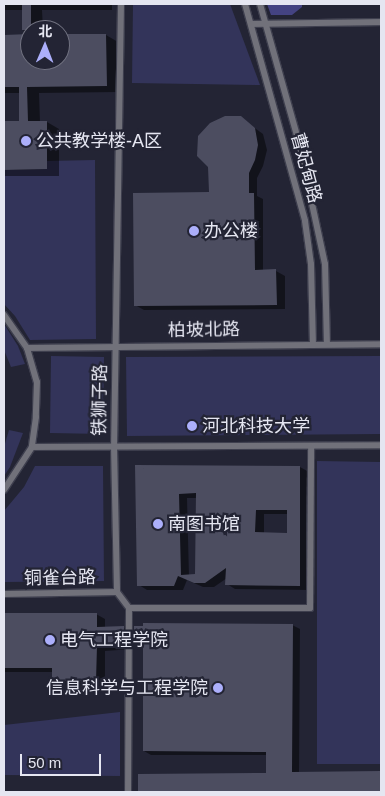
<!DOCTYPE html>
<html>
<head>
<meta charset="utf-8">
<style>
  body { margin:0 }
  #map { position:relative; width:385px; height:796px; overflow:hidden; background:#232434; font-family:Helvetica,"Noto Sans SC",sans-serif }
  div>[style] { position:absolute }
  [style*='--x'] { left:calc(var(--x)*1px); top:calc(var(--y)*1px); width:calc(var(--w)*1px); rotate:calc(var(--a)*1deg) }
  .green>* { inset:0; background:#33345a }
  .forest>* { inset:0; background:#444382 }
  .shadow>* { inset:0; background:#0007 }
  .building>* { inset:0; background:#4c4d60 }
  .roads { filter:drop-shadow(1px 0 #3e3f4e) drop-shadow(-1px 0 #3e3f4e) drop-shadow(0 1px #3e3f4e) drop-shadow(0 -1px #3e3f4e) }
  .service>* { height:6px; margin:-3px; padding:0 3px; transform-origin:3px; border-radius:3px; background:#71717a }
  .dots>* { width:14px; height:14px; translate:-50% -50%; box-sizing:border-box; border:2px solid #232434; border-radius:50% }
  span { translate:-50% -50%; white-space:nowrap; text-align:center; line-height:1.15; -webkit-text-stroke:4.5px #232434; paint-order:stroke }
  .poi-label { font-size:18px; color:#e5e6f1 }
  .left { translate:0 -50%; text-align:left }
  .right { translate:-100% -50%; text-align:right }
  .street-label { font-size:18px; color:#e5e6f1 }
  .frame { position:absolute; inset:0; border:5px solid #e5e6f1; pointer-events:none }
  .north { position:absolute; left:20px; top:20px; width:50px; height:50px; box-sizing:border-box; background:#232434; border:1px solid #717280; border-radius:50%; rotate:1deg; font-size:14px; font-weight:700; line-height:20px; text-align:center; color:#e5e6f1 }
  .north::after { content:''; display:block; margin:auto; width:18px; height:22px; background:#acaffb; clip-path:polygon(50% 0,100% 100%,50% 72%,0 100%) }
  .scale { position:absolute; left:20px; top:754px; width:81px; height:22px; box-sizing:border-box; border:2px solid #e5e6f1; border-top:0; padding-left:6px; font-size:15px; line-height:18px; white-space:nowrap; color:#e5e6f1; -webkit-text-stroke:4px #232434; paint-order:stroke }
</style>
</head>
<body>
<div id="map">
  <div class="green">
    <div style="clip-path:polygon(133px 4px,230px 4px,260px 85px,132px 83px)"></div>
    <div style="clip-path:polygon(95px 160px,96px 339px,30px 340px,15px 316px,4px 304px,4px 170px,47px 169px,47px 161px)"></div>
    <div style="clip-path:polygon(4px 324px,18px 346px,25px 364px,11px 367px,4px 350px)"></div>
    <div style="clip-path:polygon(51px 356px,104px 357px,103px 434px,50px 433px)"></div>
    <div style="clip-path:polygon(381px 356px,381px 434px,127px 436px,126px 357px)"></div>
    <div style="clip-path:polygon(9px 430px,23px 433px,10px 467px,4px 476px,4px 447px)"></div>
    <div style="clip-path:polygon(317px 461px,381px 462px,381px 764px,317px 764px)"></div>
    <div style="clip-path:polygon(35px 466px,103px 466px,104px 581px,4px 582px,4px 511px,24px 487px)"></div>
    <div style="clip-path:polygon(120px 712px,120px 776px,4px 775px,4px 725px)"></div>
  </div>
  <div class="forest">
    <div style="clip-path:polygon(267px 4px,302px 4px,302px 7px,292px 15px,271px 15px)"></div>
  </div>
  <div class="shadow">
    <div style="clip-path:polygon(4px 4px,112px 4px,112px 10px,42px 10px,43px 30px,30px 30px,30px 60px,60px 60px,60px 35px,106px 35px,118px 42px,118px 92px,39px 93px,40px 122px,47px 122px,59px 129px,59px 176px,4px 176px,4px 122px,20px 122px,20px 93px,4px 93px,4px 36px,24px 36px,23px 10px,4px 10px)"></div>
    <div style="clip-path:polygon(241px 118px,263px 134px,267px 150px,263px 166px,257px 178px,257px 196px,263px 199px,263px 271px,276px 271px,285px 276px,285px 309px,144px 310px,135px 305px,210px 194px)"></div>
    <div style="clip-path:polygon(evenodd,137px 466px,300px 467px,309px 472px,308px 590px,235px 589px,227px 584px,227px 578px,214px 587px,203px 587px,187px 580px,183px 590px,147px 590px,139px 585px,137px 466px,187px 498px,197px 498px,196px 576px,189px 576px,187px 498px,137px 466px,264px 514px,289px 514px,288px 534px,264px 534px,264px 514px)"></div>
    <div style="clip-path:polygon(4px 614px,96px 614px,105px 619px,105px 628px,124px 628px,132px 633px,132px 649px,105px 651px,105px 686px,62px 685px,53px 680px,53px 672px,4px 672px)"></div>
    <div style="clip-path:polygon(292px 625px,300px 629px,299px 774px,381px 773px,381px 792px,139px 792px,139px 775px,267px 774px,267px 755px,151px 755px,144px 751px,144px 648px,135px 644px)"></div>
  </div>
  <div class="building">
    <div style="clip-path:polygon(22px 4px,31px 4px,31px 30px,22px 30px)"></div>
    <div style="clip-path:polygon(30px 34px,30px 60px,60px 60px,60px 34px,106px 34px,107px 86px,27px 87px,28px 121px,47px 121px,47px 169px,4px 170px,4px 121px,19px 121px,19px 87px,4px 87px,4px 35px)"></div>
    <div style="clip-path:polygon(225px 116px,241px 116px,255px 128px,258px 145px,255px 160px,249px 173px,249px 193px,254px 193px,255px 270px,276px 269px,277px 305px,134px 306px,133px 193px,209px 192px,208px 167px,197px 156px,198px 136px,210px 123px)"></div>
    <div style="clip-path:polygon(evenodd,135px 465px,300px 466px,300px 586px,225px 585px,226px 568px,205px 583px,194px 583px,178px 576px,174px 586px,137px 586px,135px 465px,196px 493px,195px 574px,181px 575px,179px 494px,196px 493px,135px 465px,256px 510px,287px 510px,287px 533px,255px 532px,256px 510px)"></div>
    <div style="clip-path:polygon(4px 613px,97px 613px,97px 627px,124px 626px,124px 645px,97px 646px,96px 681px,52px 681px,52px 668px,4px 668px)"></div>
    <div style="clip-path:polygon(143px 623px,293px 624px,292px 772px,381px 771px,381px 792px,138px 792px,138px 774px,266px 773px,266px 752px,143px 751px,143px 644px,134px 645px,134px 626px,143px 626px)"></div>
  </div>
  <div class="roads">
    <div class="service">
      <div style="--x:121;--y:4;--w:442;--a:90.9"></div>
      <div style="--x:114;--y:446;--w:146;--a:88.8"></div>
      <div style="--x:117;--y:592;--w:20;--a:53"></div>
      <div style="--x:129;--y:608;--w:184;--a:90.3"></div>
      <div style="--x:245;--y:4;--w:225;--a:74.5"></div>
      <div style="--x:305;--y:221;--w:43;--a:82.1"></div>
      <div style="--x:311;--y:264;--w:80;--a:88.6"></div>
      <div style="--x:260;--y:4;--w:144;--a:74.3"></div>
      <div style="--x:299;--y:143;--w:124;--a:77.9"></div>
      <div style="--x:325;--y:264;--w:80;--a:88.6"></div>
      <div style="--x:252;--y:24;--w:129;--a:-0.9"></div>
      <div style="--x:4;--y:315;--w:40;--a:55.1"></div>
      <div style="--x:27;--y:348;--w:35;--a:74"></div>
      <div style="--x:37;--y:382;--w:35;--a:92"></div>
      <div style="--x:36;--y:417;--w:30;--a:98"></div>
      <div style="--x:32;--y:447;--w:51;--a:123.1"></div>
      <div style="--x:27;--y:348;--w:354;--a:-0.6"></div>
      <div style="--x:32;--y:447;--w:349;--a:-0.3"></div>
      <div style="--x:4;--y:594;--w:113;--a:-1"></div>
      <div style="--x:129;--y:608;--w:181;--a:0"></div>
      <div style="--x:310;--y:608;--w:162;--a:-89.6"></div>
    </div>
  </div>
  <div class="dots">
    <div style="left:26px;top:141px;background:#acaffb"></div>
    <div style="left:194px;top:231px;background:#acaffb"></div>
    <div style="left:192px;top:426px;background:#acaffb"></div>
    <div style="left:158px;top:524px;background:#acaffb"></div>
    <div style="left:50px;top:640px;background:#acaffb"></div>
    <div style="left:218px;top:688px;background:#acaffb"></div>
  </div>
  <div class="poi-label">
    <span class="left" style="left:36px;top:141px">公共教学楼-A区</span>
    <span class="left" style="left:204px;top:231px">办公楼</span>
    <span class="left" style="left:202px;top:426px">河北科技大学</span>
    <span class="left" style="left:168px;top:524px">南图书馆</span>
    <span class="left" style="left:60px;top:640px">电气工程学院</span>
    <span class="right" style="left:208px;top:688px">信息科学与工程学院</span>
  </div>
  <div class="street-label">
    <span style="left:306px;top:168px;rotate:75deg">曹妃甸路</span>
    <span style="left:204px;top:330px;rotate:-1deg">柏坡北路</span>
    <span style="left:100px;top:400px;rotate:-89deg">铁狮子路</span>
    <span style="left:60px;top:578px;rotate:-1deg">铜雀台路</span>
  </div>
  <div class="frame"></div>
  <div class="north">北</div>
  <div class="scale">50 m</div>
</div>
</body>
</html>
